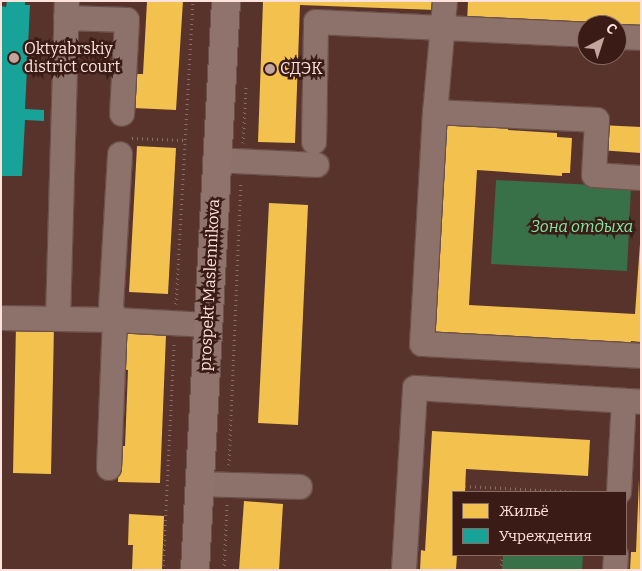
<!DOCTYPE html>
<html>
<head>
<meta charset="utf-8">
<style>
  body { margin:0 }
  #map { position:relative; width:642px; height:571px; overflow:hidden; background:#57332b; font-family:Bitter,serif }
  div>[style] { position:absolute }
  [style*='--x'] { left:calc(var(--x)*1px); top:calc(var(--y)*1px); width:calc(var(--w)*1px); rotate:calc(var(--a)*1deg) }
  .green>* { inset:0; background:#387048 }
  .homes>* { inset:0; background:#f2c14e }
  .public>* { inset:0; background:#17a398 }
  .path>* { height:3px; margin-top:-1.5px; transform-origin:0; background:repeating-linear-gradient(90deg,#896e68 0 1px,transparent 0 5px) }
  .roads { filter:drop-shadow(1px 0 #6c504a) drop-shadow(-1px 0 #6c504a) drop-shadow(0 1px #6c504a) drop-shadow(0 -1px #6c504a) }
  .minor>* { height:24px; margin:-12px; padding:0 12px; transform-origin:12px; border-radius:12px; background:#8d716b }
  .major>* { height:28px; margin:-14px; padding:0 14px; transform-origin:14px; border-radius:14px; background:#8f736c }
  .dots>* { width:14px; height:14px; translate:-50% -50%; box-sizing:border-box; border:2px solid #3a1b15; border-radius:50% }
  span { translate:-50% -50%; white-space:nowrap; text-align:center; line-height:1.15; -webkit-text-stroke:5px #3a1b15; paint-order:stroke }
  .poi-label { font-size:16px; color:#fde3dc }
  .left { translate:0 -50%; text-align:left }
  .park-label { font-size:16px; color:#81e8a3; font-style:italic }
  .street-label { font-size:16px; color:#fde3dc }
  .frame { position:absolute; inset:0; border:2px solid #fde3dc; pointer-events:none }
  .legend { position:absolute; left:452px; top:491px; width:175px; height:65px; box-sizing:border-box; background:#3a1b15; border:1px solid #886b65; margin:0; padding:6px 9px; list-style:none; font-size:15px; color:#fde3dc }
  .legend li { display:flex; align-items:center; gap:10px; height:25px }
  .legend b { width:25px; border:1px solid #886b65 }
  .north { position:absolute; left:577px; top:15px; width:50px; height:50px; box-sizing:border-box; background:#3a1b15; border:1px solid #886b65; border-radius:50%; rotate:40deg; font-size:14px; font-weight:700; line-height:20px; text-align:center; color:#fde3dc }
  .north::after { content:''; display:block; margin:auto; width:18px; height:22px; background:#c3a59e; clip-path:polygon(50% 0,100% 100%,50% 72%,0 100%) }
</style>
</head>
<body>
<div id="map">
  <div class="green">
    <div style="clip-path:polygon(496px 180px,631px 187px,627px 271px,491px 264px)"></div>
    <div style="clip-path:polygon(503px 555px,583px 555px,582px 570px,502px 570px)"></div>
  </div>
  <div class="homes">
    <div style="clip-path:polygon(147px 1px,183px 1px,176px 110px,133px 108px,137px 74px,143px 74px)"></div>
    <div style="clip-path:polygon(263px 1px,436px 1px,436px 10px,300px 5px,295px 143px,258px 142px)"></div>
    <div style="clip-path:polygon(468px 1px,641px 2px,641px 32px,617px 30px,617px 25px,467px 23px)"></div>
    <div style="clip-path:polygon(439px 121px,508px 125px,508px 130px,557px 133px,557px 137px,572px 138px,570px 173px,562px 173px,562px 176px,477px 170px,469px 305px,635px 314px,641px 230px,641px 342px,631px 341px,631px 354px,427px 336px)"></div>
    <div style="clip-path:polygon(600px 125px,641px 127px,641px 153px,599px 150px)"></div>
    <div style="clip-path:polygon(137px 146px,176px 148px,168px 294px,129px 292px)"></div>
    <div style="clip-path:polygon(269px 203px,308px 205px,298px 425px,258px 423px)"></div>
    <div style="clip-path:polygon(16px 325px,54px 326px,51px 474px,13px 473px)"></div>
    <div style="clip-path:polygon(122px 333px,166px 335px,160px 483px,118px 482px,119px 446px,125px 446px,128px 370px,121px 369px)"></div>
    <div style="clip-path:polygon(432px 431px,590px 440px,588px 476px,466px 469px,465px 492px,453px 492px,453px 555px,457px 555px,456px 570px,420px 570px,421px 550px,425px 551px)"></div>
    <div style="clip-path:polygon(639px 479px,641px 570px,630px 570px,631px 552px,636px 552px)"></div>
    <div style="clip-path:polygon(244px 501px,283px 504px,279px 570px,239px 570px)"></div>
    <div style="clip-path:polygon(129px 514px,164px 516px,162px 570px,132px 570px,133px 545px,128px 545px)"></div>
  </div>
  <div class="public">
    <div style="clip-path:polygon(7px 1px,25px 1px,25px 5px,30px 5px,25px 109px,44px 110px,44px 121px,25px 120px,22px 176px,1px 176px,1px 6px,6px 7px)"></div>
  </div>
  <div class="path">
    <div style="--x:132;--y:138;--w:52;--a:2.2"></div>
    <div style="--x:243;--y:143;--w:56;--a:-86.9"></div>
    <div style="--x:176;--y:304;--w:303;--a:-86.8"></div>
    <div style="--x:229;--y:465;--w:283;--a:-87.6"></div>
    <div style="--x:465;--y:486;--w:115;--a:3"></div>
    <div style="--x:163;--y:570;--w:227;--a:-87.2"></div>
    <div style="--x:224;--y:570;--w:66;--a:-87.4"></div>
    <div style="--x:501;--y:570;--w:15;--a:-86"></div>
  </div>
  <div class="roads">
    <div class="minor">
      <div style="--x:445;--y:1;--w:111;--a:95.1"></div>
      <div style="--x:435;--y:112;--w:232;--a:93.2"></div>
      <div style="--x:422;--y:344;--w:219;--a:3.1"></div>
      <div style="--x:66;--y:18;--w:61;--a:1.9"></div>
      <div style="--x:127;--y:20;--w:94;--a:93"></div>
      <div style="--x:617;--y:37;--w:24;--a:2"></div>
      <div style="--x:435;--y:112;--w:162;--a:2.8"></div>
      <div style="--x:597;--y:120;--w:55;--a:93.1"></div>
      <div style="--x:594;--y:175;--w:47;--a:3.7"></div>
      <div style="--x:314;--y:142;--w:120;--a:-89"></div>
      <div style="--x:316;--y:22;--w:271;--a:2.7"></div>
      <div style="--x:215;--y:160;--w:102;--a:2.8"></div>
      <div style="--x:1;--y:318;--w:114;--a:1"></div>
      <div style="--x:115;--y:320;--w:93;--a:3.1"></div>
      <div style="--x:58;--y:319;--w:318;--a:-88.4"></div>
      <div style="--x:109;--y:468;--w:148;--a:-87.7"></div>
      <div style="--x:115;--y:320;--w:14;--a:-107"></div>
      <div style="--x:111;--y:307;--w:153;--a:-86.6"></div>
      <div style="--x:200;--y:484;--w:100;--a:1.7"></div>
      <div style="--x:619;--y:492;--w:91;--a:-86.9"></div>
      <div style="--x:404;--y:570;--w:182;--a:-86.5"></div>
      <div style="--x:415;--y:388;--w:226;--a:3.5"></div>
      <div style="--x:615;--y:570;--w:15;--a:-86"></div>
    </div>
    <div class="major">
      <div style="--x:195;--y:570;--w:570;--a:-86.88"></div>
    </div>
  </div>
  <div class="dots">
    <div style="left:14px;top:58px;background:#c3a59e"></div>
    <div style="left:270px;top:69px;background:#c3a59e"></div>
  </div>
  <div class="poi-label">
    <span class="left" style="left:24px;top:58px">Oktyabrskiy<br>district court</span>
    <span class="left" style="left:280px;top:69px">СДЭК</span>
  </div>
  <div class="park-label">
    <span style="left:582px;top:227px">Зона отдыха</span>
  </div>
  <div class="street-label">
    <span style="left:210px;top:285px;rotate:-87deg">prospekt Maslennikova</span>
  </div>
  <div class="frame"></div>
  <ul class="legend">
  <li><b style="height:14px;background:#f2c14e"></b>Жильё</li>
  <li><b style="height:14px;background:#17a398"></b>Учреждения</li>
  </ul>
  <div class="north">С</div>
</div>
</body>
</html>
